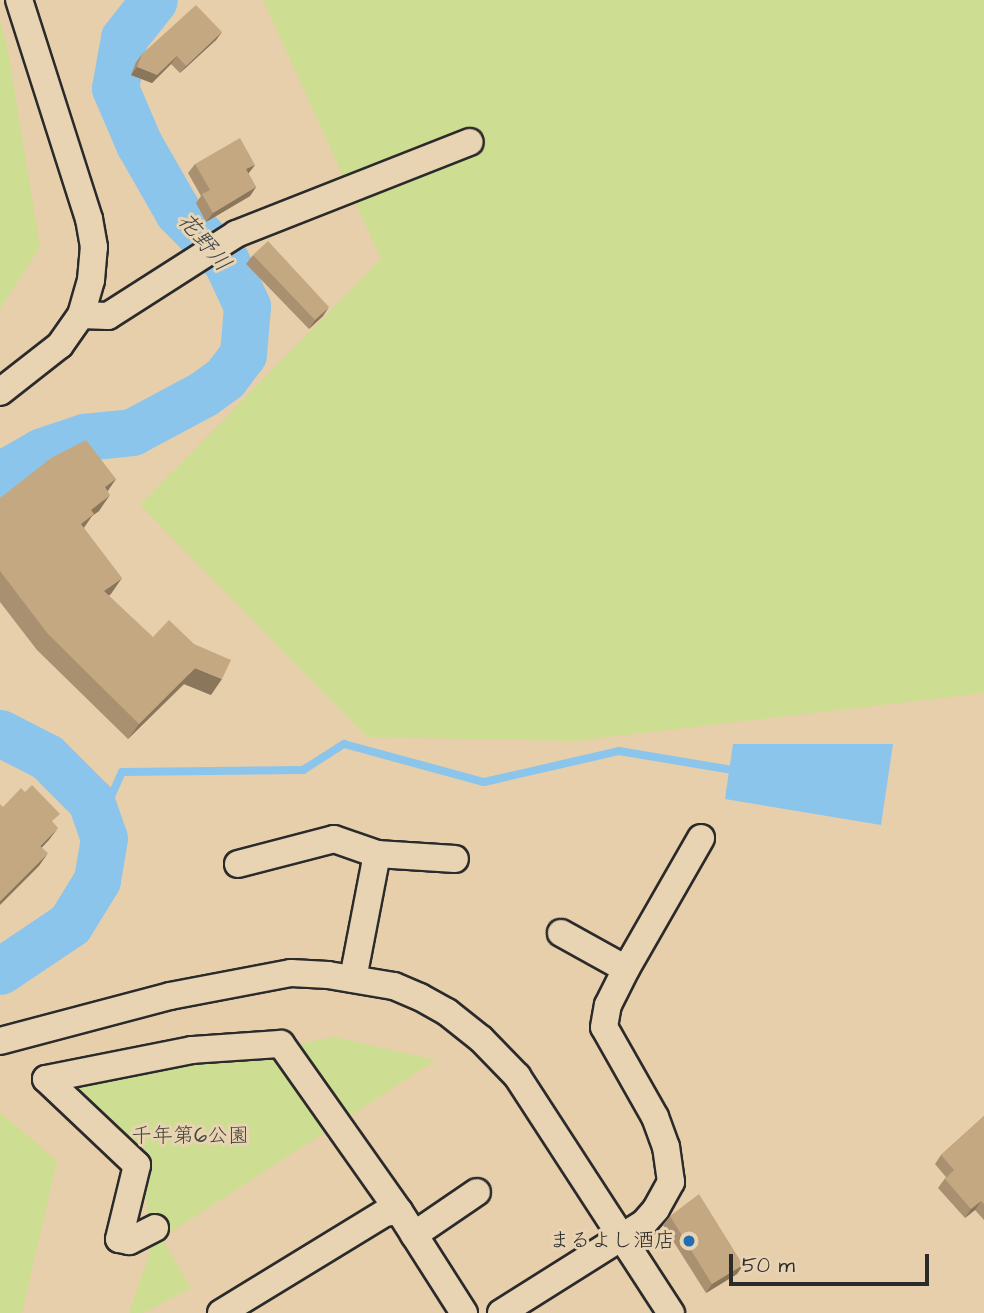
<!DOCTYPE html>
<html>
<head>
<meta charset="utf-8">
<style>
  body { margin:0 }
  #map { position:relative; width:984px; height:1313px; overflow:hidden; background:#e7cfac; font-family:"Architects Daughter","Klee One",sans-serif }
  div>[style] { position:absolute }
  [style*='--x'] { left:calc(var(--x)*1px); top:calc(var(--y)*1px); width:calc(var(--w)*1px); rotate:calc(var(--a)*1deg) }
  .green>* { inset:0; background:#cddd91 }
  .water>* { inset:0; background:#8cc5eb }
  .stream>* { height:8px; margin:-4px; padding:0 4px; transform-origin:4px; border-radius:4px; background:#8cc5eb }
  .river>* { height:47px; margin:-23.5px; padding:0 23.5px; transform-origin:23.5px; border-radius:23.5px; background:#8cc5eb }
  .roads { filter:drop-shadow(2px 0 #2b2b2b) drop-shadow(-2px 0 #2b2b2b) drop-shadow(0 2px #2b2b2b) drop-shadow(0 -2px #2b2b2b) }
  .minor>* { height:26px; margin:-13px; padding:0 13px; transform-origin:13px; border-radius:13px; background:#e8d3b2 }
  .wall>* { inset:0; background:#a99070 }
  .shaded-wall>* { inset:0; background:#89765b }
  .building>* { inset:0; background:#c4a882 }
  .dots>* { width:19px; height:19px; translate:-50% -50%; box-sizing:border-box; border:4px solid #e8d3b2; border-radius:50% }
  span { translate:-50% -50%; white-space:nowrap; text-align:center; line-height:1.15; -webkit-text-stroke:6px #e8d3b2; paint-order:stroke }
  .park-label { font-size:21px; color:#43463a }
  .poi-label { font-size:21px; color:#2b2b2b }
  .right { translate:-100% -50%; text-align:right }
  .water-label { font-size:23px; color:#3a4248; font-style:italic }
  .scale { position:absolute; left:729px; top:1254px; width:200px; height:32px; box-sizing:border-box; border:4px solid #2b2b2b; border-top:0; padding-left:9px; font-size:21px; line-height:24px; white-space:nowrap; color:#2b2b2b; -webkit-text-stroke:5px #e8d3b2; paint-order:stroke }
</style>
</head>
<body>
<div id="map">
  <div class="green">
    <div style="clip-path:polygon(263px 0,984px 0,984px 693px,575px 741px,367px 737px,140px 505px,381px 259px)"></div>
    <div style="clip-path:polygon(0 20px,8px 50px,40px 247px,0 309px)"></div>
    <div style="clip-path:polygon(334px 1037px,436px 1060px,162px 1238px,191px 1288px,143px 1313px,129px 1313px,150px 1252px,146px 1195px,71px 1088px)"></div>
    <div style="clip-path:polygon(0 1112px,57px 1161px,22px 1313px,0 1313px)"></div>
  </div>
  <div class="water">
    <div style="clip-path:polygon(733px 744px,893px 744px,881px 825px,725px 799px)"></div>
  </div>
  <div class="stream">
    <div style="--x:99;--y:823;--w:56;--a:-65.7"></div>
    <div style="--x:122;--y:772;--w:181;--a:-0.6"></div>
    <div style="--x:303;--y:770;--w:49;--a:-32.4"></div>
    <div style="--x:344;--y:744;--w:145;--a:15.2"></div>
    <div style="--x:484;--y:782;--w:139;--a:-12.9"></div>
    <div style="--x:619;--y:751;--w:121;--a:9.5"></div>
  </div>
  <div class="river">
    <div style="--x:0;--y:475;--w:48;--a:-29.7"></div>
    <div style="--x:42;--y:451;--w:44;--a:-18.4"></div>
    <div style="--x:84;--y:437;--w:48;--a:-5.9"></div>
    <div style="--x:132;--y:432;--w:81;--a:-28.2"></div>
    <div style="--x:203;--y:394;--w:27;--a:-36"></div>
    <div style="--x:225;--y:378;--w:30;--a:-53"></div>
    <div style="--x:243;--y:354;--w:48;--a:-85.2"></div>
    <div style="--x:247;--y:306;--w:50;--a:-115"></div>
    <div style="--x:226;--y:261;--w:69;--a:-134.4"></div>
    <div style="--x:178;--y:212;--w:78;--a:-119.8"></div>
    <div style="--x:139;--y:144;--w:61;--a:-113.2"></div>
    <div style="--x:115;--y:88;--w:51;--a:-79.8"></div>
    <div style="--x:124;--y:38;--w:48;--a:-51.7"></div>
    <div style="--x:0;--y:733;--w:53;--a:27.1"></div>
    <div style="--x:47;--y:757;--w:62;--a:45"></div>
    <div style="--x:91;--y:801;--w:39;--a:71"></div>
    <div style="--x:104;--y:838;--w:43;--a:99.5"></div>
    <div style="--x:97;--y:880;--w:52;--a:121.5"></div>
    <div style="--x:70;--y:924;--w:84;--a:146.1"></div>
  </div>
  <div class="roads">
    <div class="minor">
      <div style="--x:81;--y:315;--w:27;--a:2"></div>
      <div style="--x:108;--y:316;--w:152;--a:-32.6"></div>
      <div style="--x:236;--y:234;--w:251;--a:-21.5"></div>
      <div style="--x:0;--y:392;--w:76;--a:-38.1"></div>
      <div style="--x:60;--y:345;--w:37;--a:-55"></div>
      <div style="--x:81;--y:315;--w:36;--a:-74"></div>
      <div style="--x:91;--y:280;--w:33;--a:-85"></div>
      <div style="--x:94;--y:247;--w:28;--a:-100"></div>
      <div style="--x:89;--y:219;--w:230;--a:-107.7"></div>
      <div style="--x:377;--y:854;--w:78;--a:3.7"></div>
      <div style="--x:238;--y:864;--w:99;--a:-14.6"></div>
      <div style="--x:334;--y:839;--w:46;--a:19.2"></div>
      <div style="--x:377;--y:854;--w:127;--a:100.9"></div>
      <div style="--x:561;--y:933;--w:74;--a:29"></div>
      <div style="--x:0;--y:1041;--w:176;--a:-14.8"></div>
      <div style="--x:170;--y:996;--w:123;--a:-10.8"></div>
      <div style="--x:291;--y:973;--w:37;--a:3"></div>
      <div style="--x:328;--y:975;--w:67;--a:9.5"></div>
      <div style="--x:394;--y:986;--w:28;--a:23"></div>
      <div style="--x:420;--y:997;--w:31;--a:29"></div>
      <div style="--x:447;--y:1012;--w:43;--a:38.5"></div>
      <div style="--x:481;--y:1039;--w:52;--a:45.8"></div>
      <div style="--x:517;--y:1076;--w:283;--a:57"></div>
      <div style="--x:155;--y:1228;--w:29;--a:153"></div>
      <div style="--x:129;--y:1241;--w:10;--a:-169"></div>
      <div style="--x:119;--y:1239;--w:76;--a:-76.3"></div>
      <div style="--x:137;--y:1165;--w:125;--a:-136.6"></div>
      <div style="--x:46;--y:1079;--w:149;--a:-11.2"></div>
      <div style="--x:192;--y:1050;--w:89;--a:-3.9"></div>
      <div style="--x:281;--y:1044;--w:204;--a:54.8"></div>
      <div style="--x:414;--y:1235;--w:76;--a:-34.3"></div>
      <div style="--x:221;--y:1313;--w:192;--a:-31.4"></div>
      <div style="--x:385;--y:1213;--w:14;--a:-8"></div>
      <div style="--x:399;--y:1211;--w:121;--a:57.5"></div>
      <div style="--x:501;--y:1313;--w:169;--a:-32.2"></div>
      <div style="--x:644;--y:1223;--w:18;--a:-49"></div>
      <div style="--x:656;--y:1209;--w:31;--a:-61"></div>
      <div style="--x:671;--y:1182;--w:35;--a:-98"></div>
      <div style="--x:666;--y:1147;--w:32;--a:-110"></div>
      <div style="--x:655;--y:1117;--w:103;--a:-119.5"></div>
      <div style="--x:604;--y:1027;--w:22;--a:-80"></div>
      <div style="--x:608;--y:1005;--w:40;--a:-63.4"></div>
      <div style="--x:626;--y:969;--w:151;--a:-60.2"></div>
    </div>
  </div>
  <div class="wall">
    <div style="clip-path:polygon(222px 32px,216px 40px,180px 73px,171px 64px,152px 83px,131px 75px,136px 62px,142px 54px)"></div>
    <div style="clip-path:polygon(195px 164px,255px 165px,248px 173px,256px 187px,250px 196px,206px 222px,196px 203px,201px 196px,188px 173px)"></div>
    <div style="clip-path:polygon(253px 255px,323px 316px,309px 329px,246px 264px)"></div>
    <div style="clip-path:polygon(116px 479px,107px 491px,99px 511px,92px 516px,84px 528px,111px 594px,108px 595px,211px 695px,184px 684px,128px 739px,37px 650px,0 602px,0 498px)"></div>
    <div style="clip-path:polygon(984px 1116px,984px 1220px,975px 1210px,965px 1218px,938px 1188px,946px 1177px,935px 1164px,941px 1155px)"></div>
    <div style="clip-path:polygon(670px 1216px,743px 1265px,737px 1274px,706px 1293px,663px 1225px)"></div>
  </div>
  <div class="shaded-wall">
    <div style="clip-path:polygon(222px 32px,216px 40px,180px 73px,186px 66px)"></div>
    <div style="clip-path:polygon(177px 56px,171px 64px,152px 83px,131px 75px,137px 67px)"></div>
    <div style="clip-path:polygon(255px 165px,248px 174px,246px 169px)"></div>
    <div style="clip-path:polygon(256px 187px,250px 196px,206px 222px,213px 213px)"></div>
    <div style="clip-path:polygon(329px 307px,323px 316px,309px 329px,315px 320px)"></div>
    <div style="clip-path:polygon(116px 479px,105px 495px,105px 487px)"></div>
    <div style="clip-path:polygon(110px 495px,99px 511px,92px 516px,82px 530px,69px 540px,91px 510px)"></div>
    <div style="clip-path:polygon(122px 578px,111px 594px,93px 607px,104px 591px)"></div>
    <div style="clip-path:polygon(195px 668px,222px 679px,211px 695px,184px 684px,128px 739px,139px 724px)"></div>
    <div style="clip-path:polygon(58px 828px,49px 840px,32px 858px,40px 846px)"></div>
    <div style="clip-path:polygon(48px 853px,39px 866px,0 905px,0 901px)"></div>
    <div style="clip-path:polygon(981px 1201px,975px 1210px,965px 1218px,971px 1209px)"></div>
    <div style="clip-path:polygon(743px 1265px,737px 1274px,706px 1293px,712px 1284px)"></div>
  </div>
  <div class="building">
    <div style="clip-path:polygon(196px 5px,222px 32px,186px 66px,177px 56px,157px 75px,137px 67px,142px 54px)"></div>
    <div style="clip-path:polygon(240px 138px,255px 165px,246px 169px,256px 187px,213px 213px,202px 194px,210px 190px,195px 164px)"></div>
    <div style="clip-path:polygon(268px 241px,329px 307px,315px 320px,253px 255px)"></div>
    <div style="clip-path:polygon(86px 440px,116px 479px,105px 487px,110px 495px,91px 510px,94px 514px,81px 524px,122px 578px,104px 591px,153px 637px,169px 620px,194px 644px,231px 660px,222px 679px,195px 668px,139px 724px,48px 634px,0 571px,0 498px,51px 458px)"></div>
    <div style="clip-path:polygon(32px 785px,60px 814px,52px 821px,58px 828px,40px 846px,48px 853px,0 901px,0 804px,3px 807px,21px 788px,25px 792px)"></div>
    <div style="clip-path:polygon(984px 1116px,984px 1204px,981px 1201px,971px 1209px,945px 1179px,954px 1170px,941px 1155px)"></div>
    <div style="clip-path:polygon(699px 1194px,743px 1265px,712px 1284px,670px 1216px)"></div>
  </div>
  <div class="dots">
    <div style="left:689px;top:1241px;background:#1f6fb2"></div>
  </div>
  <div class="park-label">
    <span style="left:190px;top:1136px">千年第6公園</span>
  </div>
  <div class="poi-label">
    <span class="right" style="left:675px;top:1241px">まるよし酒店</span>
  </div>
  <div class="water-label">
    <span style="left:204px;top:242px;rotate:50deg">花野川</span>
  </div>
  <div class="scale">50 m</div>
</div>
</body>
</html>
